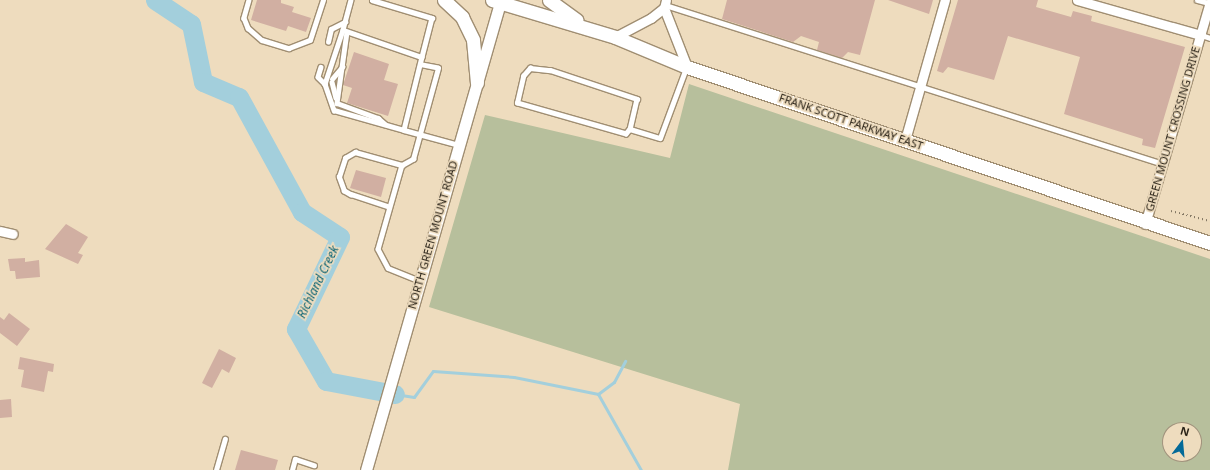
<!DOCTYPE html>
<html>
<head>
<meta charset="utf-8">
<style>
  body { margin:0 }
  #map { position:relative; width:1210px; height:470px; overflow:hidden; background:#eedcbe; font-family:"Noto Sans",sans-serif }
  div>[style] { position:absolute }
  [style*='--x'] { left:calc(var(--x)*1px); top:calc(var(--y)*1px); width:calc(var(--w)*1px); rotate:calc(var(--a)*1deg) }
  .green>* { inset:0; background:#b7bf9c }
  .stream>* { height:3px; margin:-1.5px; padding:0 1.5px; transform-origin:1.5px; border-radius:1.5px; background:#a3cfdc }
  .river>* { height:19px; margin:-9.5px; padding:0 9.5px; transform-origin:9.5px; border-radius:9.5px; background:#a3cfdc }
  .building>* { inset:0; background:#d1afa2 }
  .path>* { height:2px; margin-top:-1px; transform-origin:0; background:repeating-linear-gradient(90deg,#847864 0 1px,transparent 0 4px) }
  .roads { filter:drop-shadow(1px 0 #a08e72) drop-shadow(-1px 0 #a08e72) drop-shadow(0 1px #a08e72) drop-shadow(0 -1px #a08e72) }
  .service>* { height:4.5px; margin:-2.25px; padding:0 2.25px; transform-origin:2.25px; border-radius:2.25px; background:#fff }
  .minor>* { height:9px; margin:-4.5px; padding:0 4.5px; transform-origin:4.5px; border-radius:4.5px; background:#fff }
  .tertiary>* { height:11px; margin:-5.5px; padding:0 5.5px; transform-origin:5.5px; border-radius:5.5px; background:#fff }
  .secondary>* { height:13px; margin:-6.5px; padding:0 6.5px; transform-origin:6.5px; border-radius:6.5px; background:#fff }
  span { translate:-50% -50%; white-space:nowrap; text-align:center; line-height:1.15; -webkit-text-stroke:3.5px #eedcbe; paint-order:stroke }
  .street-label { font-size:11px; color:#2a2318 }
  .water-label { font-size:12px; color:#066173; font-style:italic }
  .north { position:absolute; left:1162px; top:422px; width:40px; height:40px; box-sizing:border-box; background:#eedcbe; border:1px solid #a0927c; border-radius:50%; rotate:16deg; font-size:11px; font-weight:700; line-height:16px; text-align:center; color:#2a2318 }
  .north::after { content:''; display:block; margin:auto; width:14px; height:18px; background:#046a98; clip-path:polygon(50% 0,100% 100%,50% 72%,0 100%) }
</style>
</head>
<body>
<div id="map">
  <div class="green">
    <div style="clip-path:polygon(evenodd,689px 84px,1210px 259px,1210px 470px,728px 470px,740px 404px,429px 307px,485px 115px,670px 158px,689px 84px,1170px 430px,1194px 430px,1194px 454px,1170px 454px,1170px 430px)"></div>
  </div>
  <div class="stream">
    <div style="--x:395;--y:394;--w:19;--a:9"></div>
    <div style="--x:414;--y:397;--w:32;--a:-54"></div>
    <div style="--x:433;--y:371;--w:81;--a:4.2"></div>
    <div style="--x:514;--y:377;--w:86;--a:11.4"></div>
    <div style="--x:598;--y:394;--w:87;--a:60.5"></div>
    <div style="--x:598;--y:394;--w:20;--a:-37"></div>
    <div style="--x:614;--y:382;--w:24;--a:-62"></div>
  </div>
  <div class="river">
    <div style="--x:155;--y:0;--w:43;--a:33.7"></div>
    <div style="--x:191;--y:24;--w:59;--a:78.3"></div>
    <div style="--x:203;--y:82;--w:39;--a:23"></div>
    <div style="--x:239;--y:97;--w:131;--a:61.3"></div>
    <div style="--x:302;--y:212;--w:45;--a:33.3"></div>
    <div style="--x:340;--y:237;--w:102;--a:115.6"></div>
    <div style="--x:296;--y:329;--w:60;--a:60"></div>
    <div style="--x:326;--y:381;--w:70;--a:10.7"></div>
  </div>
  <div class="building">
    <div style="clip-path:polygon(257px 0,281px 0,281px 3px,294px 7px,292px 12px,311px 18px,306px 32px,288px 26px,286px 31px,251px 20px)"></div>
    <div style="clip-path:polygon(727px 0,875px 0,860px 55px,848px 52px,842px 58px,817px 50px,819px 42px,801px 36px,793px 42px,722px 19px)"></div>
    <div style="clip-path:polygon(888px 0,933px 0,929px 14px)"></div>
    <div style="clip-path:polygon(958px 0,1038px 0,1036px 7px,1071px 17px,1073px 11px,1092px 16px,1091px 21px,1185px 47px,1155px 148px,1142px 145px,1143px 139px,1064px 114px,1080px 57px,1008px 36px,994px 80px,948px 67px,943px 73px,937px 71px)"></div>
    <div style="clip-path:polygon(354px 52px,389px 64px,384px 80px,398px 84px,388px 116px,347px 103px,352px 88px,343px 85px)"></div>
    <div style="clip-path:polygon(356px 170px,386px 178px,381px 197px,350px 188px)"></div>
    <div style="clip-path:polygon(66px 224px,88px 237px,78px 253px,83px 255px,78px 264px,45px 249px)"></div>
    <div style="clip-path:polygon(25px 258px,25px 262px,39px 260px,40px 277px,16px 279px,15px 271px,10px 271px,8px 259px)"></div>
    <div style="clip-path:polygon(9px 313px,30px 329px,17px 346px,0 333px,0 317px,4px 320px)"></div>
    <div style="clip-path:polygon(219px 349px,236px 358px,229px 373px,222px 369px,212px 388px,202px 383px)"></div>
    <div style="clip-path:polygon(20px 357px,54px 364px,53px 372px,48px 371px,44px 392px,21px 387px,24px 370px,18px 369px)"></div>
    <div style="clip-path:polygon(11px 399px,12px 417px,0 418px,0 400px)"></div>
    <div style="clip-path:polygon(241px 450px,278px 460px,275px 470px,235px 470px)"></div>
  </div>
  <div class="path">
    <div style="--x:1171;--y:211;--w:40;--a:14.4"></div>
  </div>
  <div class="roads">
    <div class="service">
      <div style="--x:249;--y:0;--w:19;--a:106"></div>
      <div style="--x:244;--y:18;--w:11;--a:68"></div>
      <div style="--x:248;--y:28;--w:18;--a:41"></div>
      <div style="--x:262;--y:40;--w:28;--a:17"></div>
      <div style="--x:289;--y:48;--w:22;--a:-21"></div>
      <div style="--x:310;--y:40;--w:42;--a:-72"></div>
      <div style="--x:351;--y:0;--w:31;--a:105"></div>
      <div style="--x:343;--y:30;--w:83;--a:18.9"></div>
      <div style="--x:422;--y:57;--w:75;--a:103.9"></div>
      <div style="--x:404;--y:130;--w:57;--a:15.3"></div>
      <div style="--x:372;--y:0;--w:63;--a:16.7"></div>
      <div style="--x:432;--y:18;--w:40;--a:104.4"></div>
      <div style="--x:1197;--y:0;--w:12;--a:14"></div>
      <div style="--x:665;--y:5;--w:523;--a:17.71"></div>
      <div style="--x:343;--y:30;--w:57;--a:108.4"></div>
      <div style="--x:325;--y:84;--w:28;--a:71"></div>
      <div style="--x:334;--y:110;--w:73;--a:15.9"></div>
      <div style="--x:347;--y:32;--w:72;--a:98"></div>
      <div style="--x:337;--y:103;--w:44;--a:20.1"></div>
      <div style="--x:378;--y:118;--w:9;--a:41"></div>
      <div style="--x:1201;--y:35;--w:9;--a:18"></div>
      <div style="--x:328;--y:42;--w:13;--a:-77"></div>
      <div style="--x:331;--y:29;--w:16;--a:-27"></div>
      <div style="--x:321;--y:67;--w:10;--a:107"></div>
      <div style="--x:318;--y:77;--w:10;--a:45"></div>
      <div style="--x:530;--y:68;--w:20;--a:6"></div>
      <div style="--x:550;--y:70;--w:92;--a:18.4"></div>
      <div style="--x:637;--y:99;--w:31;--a:103"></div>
      <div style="--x:630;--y:129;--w:6;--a:129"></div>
      <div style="--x:626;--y:134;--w:113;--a:-164.1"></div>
      <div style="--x:517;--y:103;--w:28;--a:-77"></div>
      <div style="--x:523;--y:76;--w:11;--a:-49"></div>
      <div style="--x:332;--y:79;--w:16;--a:-50"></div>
      <div style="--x:332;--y:82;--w:16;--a:76"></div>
      <div style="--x:630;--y:129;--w:31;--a:17"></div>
      <div style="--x:660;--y:138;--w:75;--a:-69.6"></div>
      <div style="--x:402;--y:165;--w:87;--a:105.9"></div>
      <div style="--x:378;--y:249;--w:21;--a:62"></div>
      <div style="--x:388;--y:268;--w:35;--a:22"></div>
      <div style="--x:389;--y:207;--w:40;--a:-162"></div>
      <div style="--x:351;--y:195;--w:8;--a:-150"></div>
      <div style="--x:344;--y:191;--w:15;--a:-110"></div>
      <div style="--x:339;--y:177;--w:20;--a:-72"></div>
      <div style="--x:345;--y:158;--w:12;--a:-31"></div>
      <div style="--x:355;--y:152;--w:49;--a:15.5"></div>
      <div style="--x:402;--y:165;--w:13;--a:-29"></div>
      <div style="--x:413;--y:159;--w:94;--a:-74.6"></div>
      <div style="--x:438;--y:68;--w:16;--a:-169"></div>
      <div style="--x:216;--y:470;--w:32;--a:-74"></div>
      <div style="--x:292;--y:470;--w:11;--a:-75"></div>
      <div style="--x:295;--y:459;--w:20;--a:18"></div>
    </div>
    <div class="minor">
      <div style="--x:1077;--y:0;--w:129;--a:15.8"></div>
      <div style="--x:664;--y:8;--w:63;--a:68.7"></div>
      <div style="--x:615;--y:37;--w:41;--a:-27.8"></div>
      <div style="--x:651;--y:18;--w:16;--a:-38"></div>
      <div style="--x:664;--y:8;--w:8;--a:-76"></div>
      <div style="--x:905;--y:140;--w:146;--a:-74.1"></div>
      <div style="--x:1145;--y:224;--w:231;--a:-73.7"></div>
      <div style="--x:0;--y:231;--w:13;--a:13"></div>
    </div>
    <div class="tertiary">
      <div style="--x:366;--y:470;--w:489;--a:-74"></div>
    </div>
    <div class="secondary">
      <div style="--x:444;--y:0;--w:25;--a:43"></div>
      <div style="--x:462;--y:17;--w:25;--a:64"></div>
      <div style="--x:473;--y:40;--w:43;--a:84.7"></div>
      <div style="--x:492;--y:0;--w:128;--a:16.7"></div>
      <div style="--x:615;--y:37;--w:78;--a:22.6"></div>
      <div style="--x:687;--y:67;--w:552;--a:18.6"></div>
      <div style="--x:549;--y:0;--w:34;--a:36"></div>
    </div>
  </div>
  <div class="street-label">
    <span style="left:851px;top:122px;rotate:19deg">FRANK SCOTT PARKWAY EAST</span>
    <span style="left:1173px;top:129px;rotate:-74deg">GREEN MOUNT CROSSING DRIVE</span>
    <span style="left:433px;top:235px;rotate:-74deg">NORTH GREEN MOUNT ROAD</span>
  </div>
  <div class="water-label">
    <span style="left:318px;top:282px;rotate:-64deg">Richland Creek</span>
  </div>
  <div class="north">N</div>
</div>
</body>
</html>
